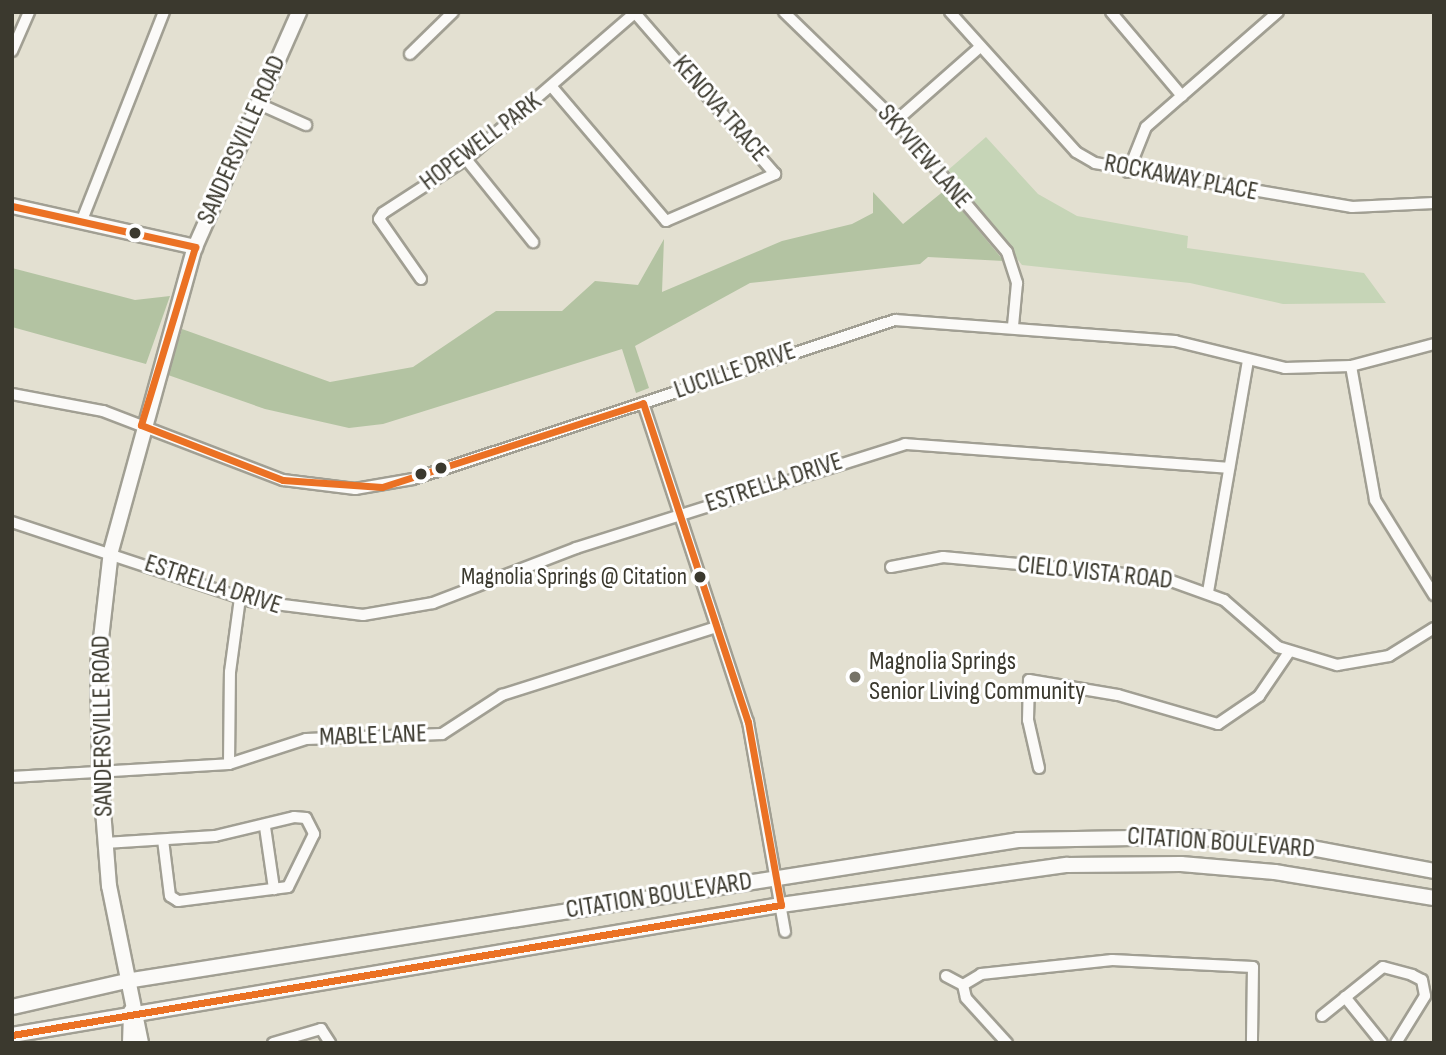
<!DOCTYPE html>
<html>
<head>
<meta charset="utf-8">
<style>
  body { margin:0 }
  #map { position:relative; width:1446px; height:1055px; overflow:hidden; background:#e3e0d1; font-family:"Sofia Sans Condensed",sans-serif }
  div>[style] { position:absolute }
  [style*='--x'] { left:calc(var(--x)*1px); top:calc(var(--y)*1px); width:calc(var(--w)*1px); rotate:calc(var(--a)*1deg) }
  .green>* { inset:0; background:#c6d5b7 }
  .forest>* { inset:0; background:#b3c3a2 }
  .roads { filter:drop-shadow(2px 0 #a19f93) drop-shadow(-2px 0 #a19f93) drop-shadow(0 2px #a19f93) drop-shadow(0 -2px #a19f93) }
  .street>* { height:10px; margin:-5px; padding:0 5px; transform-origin:5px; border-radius:5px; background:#fbfaf8 }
  .secondary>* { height:14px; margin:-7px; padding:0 7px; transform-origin:7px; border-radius:7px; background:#fbfaf8 }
  .bus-1>* { height:7px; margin:-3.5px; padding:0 3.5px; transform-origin:3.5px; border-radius:3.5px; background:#eb7124 }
  .dots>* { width:19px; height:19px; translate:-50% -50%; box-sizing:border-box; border:4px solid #fff; border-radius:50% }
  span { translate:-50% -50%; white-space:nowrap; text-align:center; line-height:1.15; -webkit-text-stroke:6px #fff; paint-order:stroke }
  .bus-label { font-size:24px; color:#3b392e }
  .right { translate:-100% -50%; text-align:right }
  .street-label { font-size:26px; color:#3b392e }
  .poi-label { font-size:26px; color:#3b392e }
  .left { translate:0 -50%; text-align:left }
  .frame { position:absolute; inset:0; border:14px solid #3b392e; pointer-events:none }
</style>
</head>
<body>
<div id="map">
  <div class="green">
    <div style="clip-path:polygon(986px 137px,1038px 194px,1077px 216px,1188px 236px,1187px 248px,1364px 273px,1386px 303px,1283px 304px,1190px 283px,1022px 265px,947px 171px)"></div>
  </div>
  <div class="forest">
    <div style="clip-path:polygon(945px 190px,1004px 261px,928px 257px,920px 264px,750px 283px,635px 346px,649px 388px,636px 393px,622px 349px,383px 424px,349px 428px,265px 409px,168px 375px,182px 329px,330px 382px,413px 367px,496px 311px,562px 311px,595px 281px,638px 285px,664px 239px,662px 292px,782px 241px,852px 224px,873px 213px,873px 192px,903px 224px)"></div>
    <div style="clip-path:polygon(12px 268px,135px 300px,170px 296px,146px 364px,12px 327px)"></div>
  </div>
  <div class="roads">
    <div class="street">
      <div style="--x:784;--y:12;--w:156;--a:44.2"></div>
      <div style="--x:896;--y:121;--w:172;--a:49.7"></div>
      <div style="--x:1007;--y:252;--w:33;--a:72"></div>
      <div style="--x:1017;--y:283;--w:43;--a:95.3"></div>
      <div style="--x:950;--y:12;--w:188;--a:48"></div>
      <div style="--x:1076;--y:152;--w:22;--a:30"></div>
      <div style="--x:1095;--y:163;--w:261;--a:9.7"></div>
      <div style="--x:1352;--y:207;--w:82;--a:-2.8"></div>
      <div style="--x:1111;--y:12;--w:110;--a:49.8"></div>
      <div style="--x:12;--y:51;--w:43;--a:-66.4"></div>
      <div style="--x:410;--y:54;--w:60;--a:-44.3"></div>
      <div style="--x:552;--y:87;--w:176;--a:49.6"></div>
      <div style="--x:666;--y:221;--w:119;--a:-23.3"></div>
      <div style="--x:775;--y:174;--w:213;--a:-131"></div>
      <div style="--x:257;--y:103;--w:54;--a:24.2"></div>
      <div style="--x:896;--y:121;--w:112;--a:-41.4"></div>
      <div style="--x:466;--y:159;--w:107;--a:51.1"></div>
      <div style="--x:1128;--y:172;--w:48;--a:-68.2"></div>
      <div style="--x:1146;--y:127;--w:175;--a:-41.1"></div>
      <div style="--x:82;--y:220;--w:224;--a:-68.5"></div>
      <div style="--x:421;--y:279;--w:73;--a:-125"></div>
      <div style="--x:379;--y:219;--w:7;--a:-56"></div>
      <div style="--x:383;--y:213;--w:99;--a:-33"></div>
      <div style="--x:466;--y:159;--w:225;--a:-40.9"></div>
      <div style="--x:1351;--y:366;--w:136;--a:79.8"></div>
      <div style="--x:1375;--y:500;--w:112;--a:58.2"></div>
      <div style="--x:12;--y:394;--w:93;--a:10.6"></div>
      <div style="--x:103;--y:411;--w:193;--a:21"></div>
      <div style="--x:283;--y:480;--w:73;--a:7.1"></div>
      <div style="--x:355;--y:489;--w:59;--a:-9.8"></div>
      <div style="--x:413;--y:479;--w:508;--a:-18.26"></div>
      <div style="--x:895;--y:320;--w:281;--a:4.3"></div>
      <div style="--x:1175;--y:341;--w:113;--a:13.8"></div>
      <div style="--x:1285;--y:368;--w:66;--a:-1.7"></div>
      <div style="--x:1351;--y:366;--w:86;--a:-14.8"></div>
      <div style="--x:643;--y:403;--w:336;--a:71.8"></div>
      <div style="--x:748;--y:722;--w:213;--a:80"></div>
      <div style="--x:12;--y:522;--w:252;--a:18.3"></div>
      <div style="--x:251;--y:601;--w:113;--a:7.1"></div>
      <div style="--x:363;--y:615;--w:71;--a:-9.7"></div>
      <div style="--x:433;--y:603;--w:153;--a:-21"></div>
      <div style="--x:576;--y:548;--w:345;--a:-17.5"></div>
      <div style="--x:905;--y:444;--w:325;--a:4.2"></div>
      <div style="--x:891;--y:567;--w:53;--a:-10.9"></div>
      <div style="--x:943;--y:557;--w:218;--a:5.3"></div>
      <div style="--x:1160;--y:577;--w:68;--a:19.8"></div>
      <div style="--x:1224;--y:600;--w:72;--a:41"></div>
      <div style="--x:1278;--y:647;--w:62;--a:17"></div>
      <div style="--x:1337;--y:665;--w:53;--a:-9.8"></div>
      <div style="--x:1389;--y:656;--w:53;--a:-31.9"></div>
      <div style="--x:1208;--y:592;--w:234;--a:-80.2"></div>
      <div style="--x:229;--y:764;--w:92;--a:-89.4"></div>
      <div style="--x:230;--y:672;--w:75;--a:-82.3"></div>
      <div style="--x:1039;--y:768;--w:49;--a:-102.9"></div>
      <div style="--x:1028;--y:720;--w:40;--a:-88.6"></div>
      <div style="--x:1029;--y:680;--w:90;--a:9.6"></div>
      <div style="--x:1118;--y:695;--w:104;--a:16.2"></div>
      <div style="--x:1218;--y:724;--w:50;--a:-34.3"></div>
      <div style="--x:1259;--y:696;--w:53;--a:-55.7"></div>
      <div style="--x:12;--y:777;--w:217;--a:-3.4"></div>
      <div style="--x:229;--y:764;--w:81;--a:-18"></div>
      <div style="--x:306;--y:739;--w:136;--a:-2.1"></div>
      <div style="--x:442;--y:734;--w:72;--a:-33"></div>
      <div style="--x:502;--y:695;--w:225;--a:-17.6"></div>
      <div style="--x:265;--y:827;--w:63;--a:81.7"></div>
      <div style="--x:105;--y:843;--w:110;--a:-3.6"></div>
      <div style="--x:215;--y:836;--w:81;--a:-13.5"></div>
      <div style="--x:294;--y:817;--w:12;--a:5"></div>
      <div style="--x:306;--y:818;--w:18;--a:63"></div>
      <div style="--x:314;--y:834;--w:59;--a:116.1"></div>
      <div style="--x:288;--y:887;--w:111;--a:172.7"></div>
      <div style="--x:178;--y:901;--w:9;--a:-148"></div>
      <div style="--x:170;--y:896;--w:56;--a:-97.1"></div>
      <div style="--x:946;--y:976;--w:19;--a:28"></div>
      <div style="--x:963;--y:985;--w:21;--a:-31"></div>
      <div style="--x:981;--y:974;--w:132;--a:-6.1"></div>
      <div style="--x:1112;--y:960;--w:141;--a:2.8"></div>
      <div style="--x:1253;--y:967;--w:76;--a:90.8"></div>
      <div style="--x:963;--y:985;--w:13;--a:77"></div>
      <div style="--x:966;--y:998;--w:61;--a:47.7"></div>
      <div style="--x:1345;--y:997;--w:59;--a:51.2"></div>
      <div style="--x:1322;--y:1016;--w:78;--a:-38.8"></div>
      <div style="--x:1383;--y:967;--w:30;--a:15"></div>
      <div style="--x:1412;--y:975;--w:11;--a:27"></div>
      <div style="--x:1422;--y:980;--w:16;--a:79"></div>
      <div style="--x:1425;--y:996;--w:55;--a:121.7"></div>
      <div style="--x:273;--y:1043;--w:50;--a:-16.3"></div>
      <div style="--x:321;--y:1029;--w:17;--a:57"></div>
    </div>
    <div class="secondary">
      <div style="--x:12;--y:206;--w:188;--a:12.6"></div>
      <div style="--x:12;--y:1007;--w:117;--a:-12.8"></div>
      <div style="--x:126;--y:981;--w:903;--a:-8.98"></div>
      <div style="--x:1018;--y:840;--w:173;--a:-1"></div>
      <div style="--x:1191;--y:837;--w:115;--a:5"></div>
      <div style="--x:1306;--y:847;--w:130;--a:10.6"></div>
      <div style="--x:12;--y:1035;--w:780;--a:-9.6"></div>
      <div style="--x:781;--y:905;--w:289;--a:-8"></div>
      <div style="--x:1067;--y:865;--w:114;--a:-0.5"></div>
      <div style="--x:1181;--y:864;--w:94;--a:4.9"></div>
      <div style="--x:1275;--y:872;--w:161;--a:9.3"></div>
      <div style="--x:130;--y:1043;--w:32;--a:-88"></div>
      <div style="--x:141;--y:1043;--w:160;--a:-101.5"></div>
      <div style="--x:109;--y:886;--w:115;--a:-94.5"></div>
      <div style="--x:100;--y:771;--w:106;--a:-91.1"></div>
      <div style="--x:98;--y:665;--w:115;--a:-83.5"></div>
      <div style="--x:111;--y:551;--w:315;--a:-74.6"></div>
      <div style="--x:195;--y:247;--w:257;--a:-66.1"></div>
    </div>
  </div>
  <div class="bus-1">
    <div style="--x:12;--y:206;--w:188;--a:12.6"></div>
    <div style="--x:195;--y:247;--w:186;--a:106.9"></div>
    <div style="--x:141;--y:425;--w:152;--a:21.2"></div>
    <div style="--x:283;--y:480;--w:99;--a:4"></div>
    <div style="--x:382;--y:487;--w:274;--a:-17.8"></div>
    <div style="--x:643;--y:403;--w:336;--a:71.8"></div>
    <div style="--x:748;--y:722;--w:186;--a:79.8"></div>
    <div style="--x:12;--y:1035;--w:780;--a:-9.6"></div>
  </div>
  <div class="dots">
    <div style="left:135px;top:233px;background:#3b392e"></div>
    <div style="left:441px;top:468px;background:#3b392e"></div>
    <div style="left:421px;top:474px;background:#3b392e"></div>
    <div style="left:700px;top:577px;background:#3b392e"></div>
    <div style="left:855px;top:677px;background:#767367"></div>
  </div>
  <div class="bus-label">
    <span class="right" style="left:687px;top:577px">Magnolia Springs @ Citation</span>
  </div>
  <div class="street-label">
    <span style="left:720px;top:109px;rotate:49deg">KENOVA TRACE</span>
    <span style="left:242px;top:140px;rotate:-66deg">SANDERSVILLE ROAD</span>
    <span style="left:481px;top:142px;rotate:-37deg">HOPEWELL PARK</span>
    <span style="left:924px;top:157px;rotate:49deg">SKYVIEW LANE</span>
    <span style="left:1181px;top:178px;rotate:11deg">ROCKAWAY PLACE</span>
    <span style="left:735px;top:371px;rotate:-19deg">LUCILLE DRIVE</span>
    <span style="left:774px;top:483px;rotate:-18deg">ESTRELLA DRIVE</span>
    <span style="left:1095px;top:573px;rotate:6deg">CIELO VISTA ROAD</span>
    <span style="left:213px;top:585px;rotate:18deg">ESTRELLA DRIVE</span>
    <span style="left:103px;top:726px;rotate:-91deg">SANDERSVILLE ROAD</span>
    <span style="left:373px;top:736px;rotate:-2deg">MABLE LANE</span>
    <span style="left:1221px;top:843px;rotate:4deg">CITATION BOULEVARD</span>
    <span style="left:659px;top:896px;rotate:-9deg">CITATION BOULEVARD</span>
  </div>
  <div class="poi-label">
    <span class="left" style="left:869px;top:677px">Magnolia Springs<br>Senior Living Community</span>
  </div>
  <div class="frame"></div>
</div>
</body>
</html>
